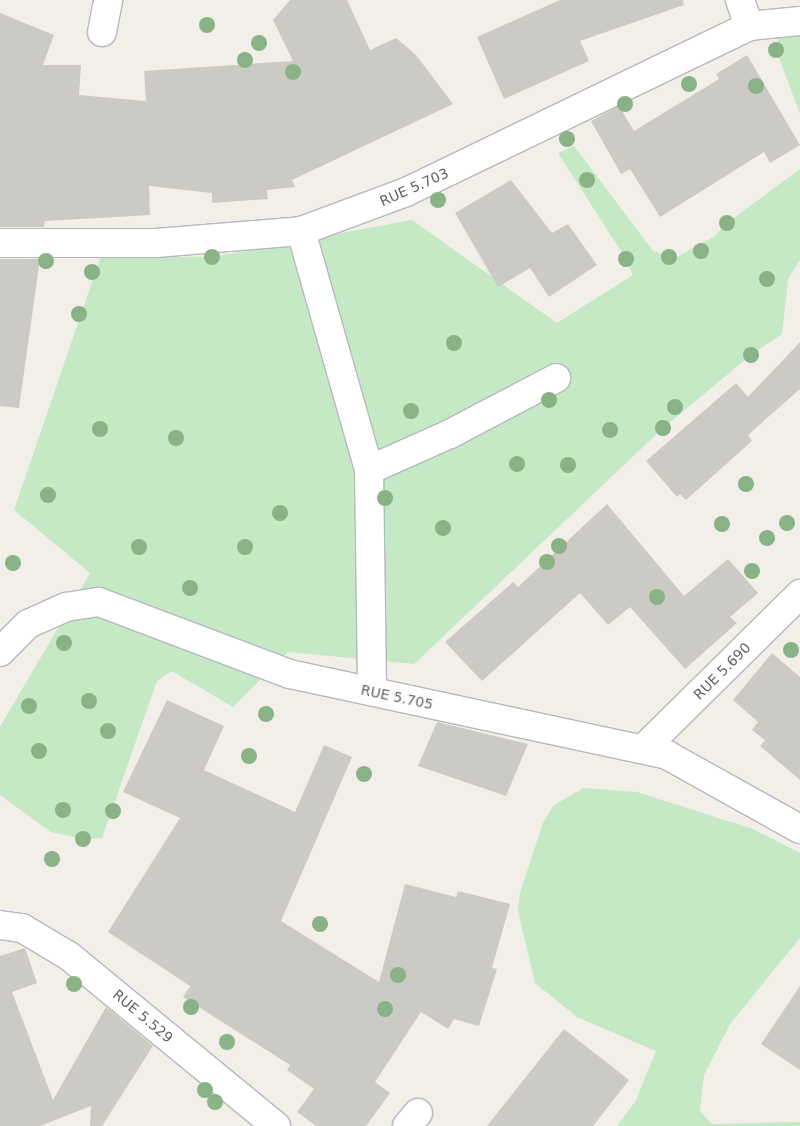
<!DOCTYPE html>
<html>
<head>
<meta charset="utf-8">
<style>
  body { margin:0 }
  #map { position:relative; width:800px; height:1126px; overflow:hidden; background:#f1efe8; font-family:"DejaVu Sans",sans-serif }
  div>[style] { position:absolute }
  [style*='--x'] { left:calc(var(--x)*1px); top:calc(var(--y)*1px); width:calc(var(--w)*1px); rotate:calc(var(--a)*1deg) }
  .green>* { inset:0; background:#c5e8c5 }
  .building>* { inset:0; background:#cccac5 }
  .roads { filter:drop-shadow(1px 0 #b5b8bc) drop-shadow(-1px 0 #b5b8bc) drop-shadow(0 1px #b5b8bc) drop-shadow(0 -1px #b5b8bc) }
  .minor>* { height:28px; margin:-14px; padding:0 14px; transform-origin:14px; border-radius:14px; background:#fff }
  .trees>* { width:16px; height:16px; margin:-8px; border-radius:50%; background:#89b387 }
  span { translate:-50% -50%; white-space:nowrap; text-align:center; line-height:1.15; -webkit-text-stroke:5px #fff; paint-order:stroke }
  .street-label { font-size:14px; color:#5f6368 }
</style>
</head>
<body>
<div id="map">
  <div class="green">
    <div style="clip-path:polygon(800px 10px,800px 114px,776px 50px,780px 31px)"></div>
    <div style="clip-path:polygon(574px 146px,653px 251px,675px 258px,715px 236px,727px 223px,800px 169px,800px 260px,788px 279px,782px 334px,751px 355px,663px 428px,414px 664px,288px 652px,233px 707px,172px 671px,157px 681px,102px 838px,83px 839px,51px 832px,0 795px,0 727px,90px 573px,14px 510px,101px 256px,212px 257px,412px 220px,557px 323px,633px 275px,626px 259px,558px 153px)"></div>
    <div style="clip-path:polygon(583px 788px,637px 792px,753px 829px,800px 853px,800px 938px,730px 1024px,704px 1075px,700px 1111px,712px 1124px,800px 1122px,800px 1126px,617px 1126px,635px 1102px,656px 1051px,577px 1017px,535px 983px,518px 911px,520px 893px,543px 823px,553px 806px)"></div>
  </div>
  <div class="building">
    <div style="clip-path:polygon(290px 0,347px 0,370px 50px,396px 38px,416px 55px,453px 104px,292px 180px,295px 187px,267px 190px,268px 199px,212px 203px,212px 193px,149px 186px,150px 215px,45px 221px,44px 227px,0 227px,0 13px,54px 35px,43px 65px,81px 65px,79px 95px,146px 101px,144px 71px,293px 61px,273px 20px)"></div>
    <div style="clip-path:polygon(560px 0,683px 0,684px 5px,580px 41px,589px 61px,504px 99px,477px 37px)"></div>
    <div style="clip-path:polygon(747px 55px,800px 145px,770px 163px,764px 152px,660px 217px,630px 169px,621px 174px,591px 121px,619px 106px,634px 131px,719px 79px,716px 74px)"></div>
    <div style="clip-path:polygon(511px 180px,552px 233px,568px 224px,597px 265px,549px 297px,530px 268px,498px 287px,455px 213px)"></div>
    <div style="clip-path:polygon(0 259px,40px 259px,19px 408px,0 406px)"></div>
    <div style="clip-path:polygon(800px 342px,800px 389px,748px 435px,752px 441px,686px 500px,680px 494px,677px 497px,646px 461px,736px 383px,748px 397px)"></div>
    <div style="clip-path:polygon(607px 504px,684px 596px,728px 559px,758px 593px,730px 617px,737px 623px,685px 669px,630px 607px,608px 625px,580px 593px,482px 681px,445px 642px,513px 582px,518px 587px)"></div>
    <div style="clip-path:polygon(772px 653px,800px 677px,800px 780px,760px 746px,765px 740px,752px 730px,758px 722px,733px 700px)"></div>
    <div style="clip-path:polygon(167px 700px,224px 726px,204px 770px,295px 812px,324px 745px,352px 757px,281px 921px,379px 982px,405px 884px,456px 897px,458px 891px,510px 904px,492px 968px,497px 969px,479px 1026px,454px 1019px,448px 1029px,421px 1012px,375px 1082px,390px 1093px,366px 1126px,316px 1126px,297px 1112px,314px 1089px,287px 1070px,290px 1065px,183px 997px,190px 986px,108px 932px,180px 818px,123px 792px)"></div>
    <div style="clip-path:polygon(437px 722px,528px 744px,506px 796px,418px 766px)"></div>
    <div style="clip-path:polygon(25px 948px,37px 983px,12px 992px,53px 1100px,106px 1007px,153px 1046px,102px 1126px,90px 1126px,91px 1106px,40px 1126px,0 1126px,0 956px)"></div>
    <div style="clip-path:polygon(800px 986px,800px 1070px,761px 1044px)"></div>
    <div style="clip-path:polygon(564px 1029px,629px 1080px,593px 1126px,487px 1126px)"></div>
  </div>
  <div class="roads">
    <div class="minor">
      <div style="--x:740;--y:0;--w:28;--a:71"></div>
      <div style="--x:102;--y:32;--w:33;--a:-79"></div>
      <div style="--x:301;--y:231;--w:248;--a:74.1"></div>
      <div style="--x:369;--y:470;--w:221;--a:89.2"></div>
      <div style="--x:0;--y:243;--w:156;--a:0"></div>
      <div style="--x:156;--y:243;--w:145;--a:-4.7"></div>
      <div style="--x:301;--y:231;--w:110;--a:-20.3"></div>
      <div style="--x:404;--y:193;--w:383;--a:-25.8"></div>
      <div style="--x:749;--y:26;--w:51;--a:-5.6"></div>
      <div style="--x:369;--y:470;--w:89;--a:-24"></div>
      <div style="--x:450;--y:434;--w:120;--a:-27.8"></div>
      <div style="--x:0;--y:652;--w:40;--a:-45"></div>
      <div style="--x:28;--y:624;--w:42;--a:-24.1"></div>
      <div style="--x:66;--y:607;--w:33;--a:-9"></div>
      <div style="--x:99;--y:602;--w:204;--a:20.7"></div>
      <div style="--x:290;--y:674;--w:386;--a:12.1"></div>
      <div style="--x:667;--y:755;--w:152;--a:29.1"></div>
      <div style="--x:643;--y:749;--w:221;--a:-44.6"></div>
      <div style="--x:0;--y:925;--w:22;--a:8"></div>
      <div style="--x:22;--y:928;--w:55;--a:30.8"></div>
      <div style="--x:69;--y:956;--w:268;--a:39.4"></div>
      <div style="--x:407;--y:1126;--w:17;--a:-50"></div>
    </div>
  </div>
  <div class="trees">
    <div style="left:207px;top:25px"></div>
    <div style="left:259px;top:43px"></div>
    <div style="left:776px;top:50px"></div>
    <div style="left:245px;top:60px"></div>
    <div style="left:293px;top:72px"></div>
    <div style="left:689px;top:84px"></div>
    <div style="left:756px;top:86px"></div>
    <div style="left:625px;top:104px"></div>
    <div style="left:567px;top:139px"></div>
    <div style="left:587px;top:180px"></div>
    <div style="left:438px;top:200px"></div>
    <div style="left:727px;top:223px"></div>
    <div style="left:701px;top:251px"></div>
    <div style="left:212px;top:257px"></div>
    <div style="left:669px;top:257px"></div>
    <div style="left:626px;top:259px"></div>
    <div style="left:46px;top:261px"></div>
    <div style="left:92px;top:272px"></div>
    <div style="left:767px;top:279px"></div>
    <div style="left:79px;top:314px"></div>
    <div style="left:454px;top:343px"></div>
    <div style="left:751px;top:355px"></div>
    <div style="left:549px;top:400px"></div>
    <div style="left:675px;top:407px"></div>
    <div style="left:411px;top:411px"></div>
    <div style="left:663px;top:428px"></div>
    <div style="left:100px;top:429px"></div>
    <div style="left:610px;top:430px"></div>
    <div style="left:176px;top:438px"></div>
    <div style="left:517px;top:464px"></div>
    <div style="left:568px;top:465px"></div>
    <div style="left:746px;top:484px"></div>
    <div style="left:48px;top:495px"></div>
    <div style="left:385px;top:498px"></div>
    <div style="left:280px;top:513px"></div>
    <div style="left:787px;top:523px"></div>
    <div style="left:722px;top:524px"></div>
    <div style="left:443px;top:528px"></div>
    <div style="left:767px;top:538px"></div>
    <div style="left:559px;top:546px"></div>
    <div style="left:139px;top:547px"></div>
    <div style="left:245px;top:547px"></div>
    <div style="left:547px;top:562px"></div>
    <div style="left:13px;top:563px"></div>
    <div style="left:752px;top:571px"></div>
    <div style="left:190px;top:588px"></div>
    <div style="left:657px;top:597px"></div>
    <div style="left:64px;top:643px"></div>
    <div style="left:791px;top:650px"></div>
    <div style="left:89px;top:701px"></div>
    <div style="left:29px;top:706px"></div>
    <div style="left:266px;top:714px"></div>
    <div style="left:108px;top:731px"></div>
    <div style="left:39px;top:751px"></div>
    <div style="left:249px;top:756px"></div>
    <div style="left:364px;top:774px"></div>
    <div style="left:63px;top:810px"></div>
    <div style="left:113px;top:811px"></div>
    <div style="left:83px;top:839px"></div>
    <div style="left:52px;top:859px"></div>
    <div style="left:320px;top:924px"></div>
    <div style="left:398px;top:975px"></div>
    <div style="left:74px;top:984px"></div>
    <div style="left:191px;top:1007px"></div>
    <div style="left:385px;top:1009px"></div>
    <div style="left:227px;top:1042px"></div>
    <div style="left:205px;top:1090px"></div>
    <div style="left:215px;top:1102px"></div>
  </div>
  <div class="street-label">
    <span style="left:414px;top:187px;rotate:-24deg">RUE 5.703</span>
    <span style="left:722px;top:671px;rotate:-45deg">RUE 5.690</span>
    <span style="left:397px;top:697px;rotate:12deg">RUE 5.705</span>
    <span style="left:143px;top:1016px;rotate:40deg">RUE 5.529</span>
  </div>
</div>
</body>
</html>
